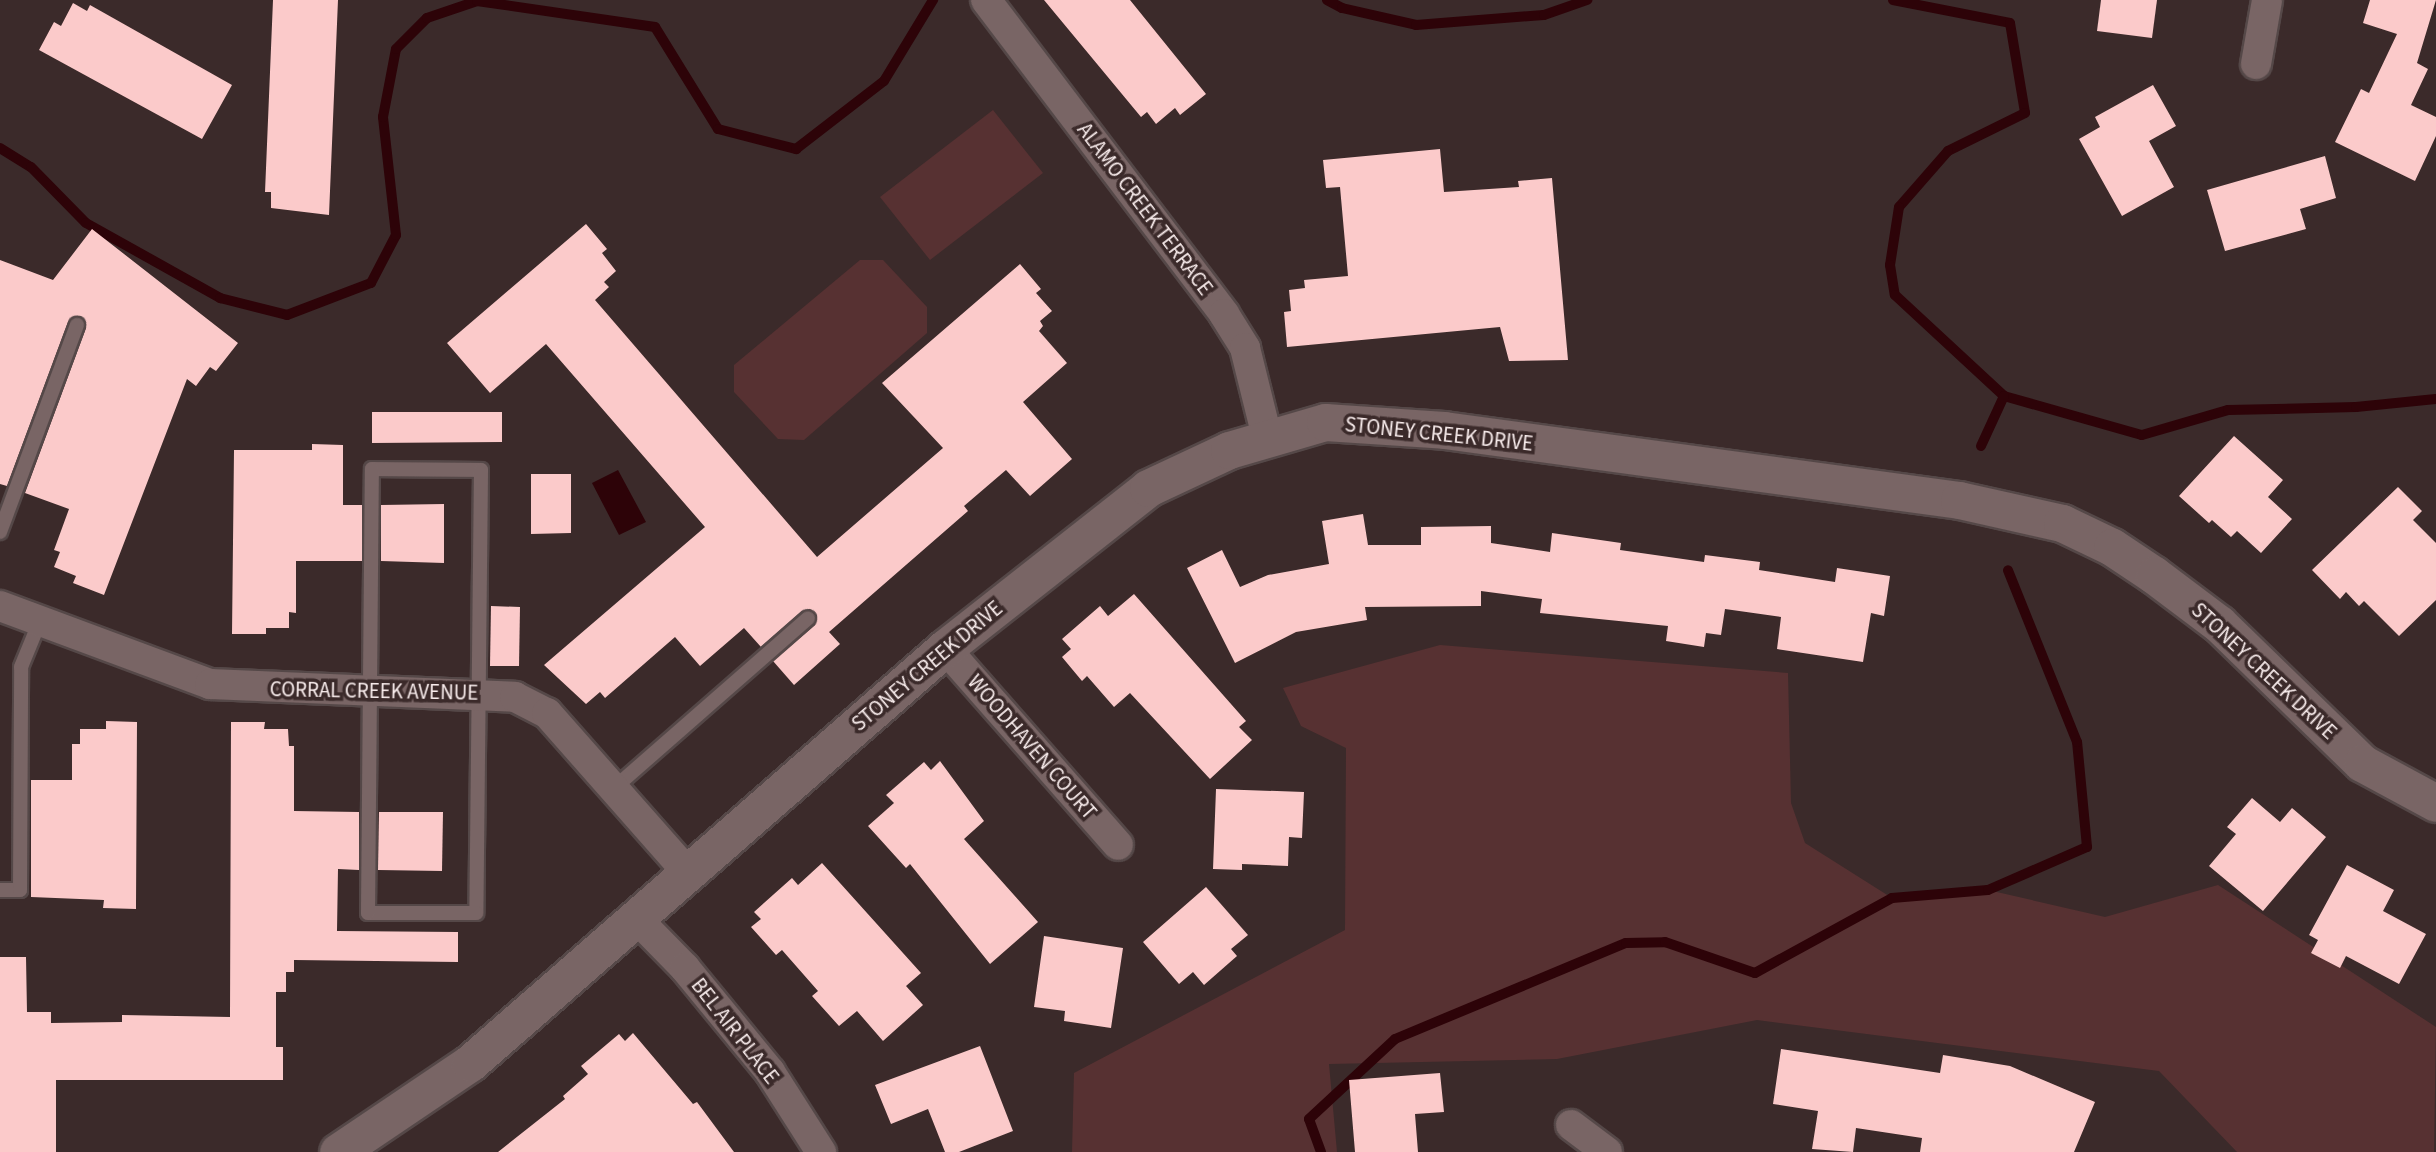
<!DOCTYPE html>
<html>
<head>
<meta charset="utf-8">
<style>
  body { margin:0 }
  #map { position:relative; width:2436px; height:1152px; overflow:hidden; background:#3b2a2a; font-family:"Source Sans 3",sans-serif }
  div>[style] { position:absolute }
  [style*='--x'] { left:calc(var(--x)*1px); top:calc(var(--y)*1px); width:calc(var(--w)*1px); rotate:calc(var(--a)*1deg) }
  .green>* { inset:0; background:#573132 }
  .water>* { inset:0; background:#2d0308 }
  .stream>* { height:10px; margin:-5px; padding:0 5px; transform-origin:5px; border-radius:5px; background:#2d0308 }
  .building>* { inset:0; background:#fbcaca }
  .roads { filter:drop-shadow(2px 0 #554848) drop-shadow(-2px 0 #554848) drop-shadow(0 2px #554848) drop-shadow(0 -2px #554848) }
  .service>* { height:14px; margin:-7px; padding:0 7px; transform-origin:7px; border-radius:7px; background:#796565 }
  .minor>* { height:30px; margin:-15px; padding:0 15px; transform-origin:15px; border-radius:15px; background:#796565 }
  .tertiary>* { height:37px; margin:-18.5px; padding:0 18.5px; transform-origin:18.5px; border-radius:18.5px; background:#796565 }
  span { translate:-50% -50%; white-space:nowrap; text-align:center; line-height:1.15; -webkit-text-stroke:7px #3b2a2a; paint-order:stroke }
  .street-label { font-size:21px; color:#faeeee }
</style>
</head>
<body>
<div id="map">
  <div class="green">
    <div style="clip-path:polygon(993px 110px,1043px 173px,930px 260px,880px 197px)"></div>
    <div style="clip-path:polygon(860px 260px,883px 260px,927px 307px,927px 333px,804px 440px,778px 439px,734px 392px,734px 365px)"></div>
    <div style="clip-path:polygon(1440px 645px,1788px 673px,1791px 803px,1805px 843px,1892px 898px,1988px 890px,2105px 917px,2218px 885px,2436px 1027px,2434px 1152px,2237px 1152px,2159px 1071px,1757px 1020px,1557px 1059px,1329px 1064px,1337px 1152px,1072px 1152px,1074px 1073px,1345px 930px,1346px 748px,1301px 726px,1283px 688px)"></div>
  </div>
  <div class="water">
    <div style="clip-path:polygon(618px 470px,646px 522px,619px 535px,592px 483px)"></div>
  </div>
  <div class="stream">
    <div style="--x:1327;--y:0;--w:17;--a:28"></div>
    <div style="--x:1342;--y:8;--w:76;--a:12.9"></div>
    <div style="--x:1416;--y:25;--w:128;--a:-4.5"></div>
    <div style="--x:1544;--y:15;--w:46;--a:-19.2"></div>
    <div style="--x:1893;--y:0;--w:119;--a:11.1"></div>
    <div style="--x:2010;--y:23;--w:91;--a:80.5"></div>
    <div style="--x:2025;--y:113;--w:86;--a:153.7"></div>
    <div style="--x:1948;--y:151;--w:74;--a:131.2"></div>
    <div style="--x:1899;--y:207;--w:59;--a:98.8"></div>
    <div style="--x:1890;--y:265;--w:30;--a:81"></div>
    <div style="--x:1895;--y:295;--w:149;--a:42.8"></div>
    <div style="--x:2004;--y:396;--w:143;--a:15.8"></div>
    <div style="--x:2142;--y:435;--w:90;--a:-16.2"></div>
    <div style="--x:2228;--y:410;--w:128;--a:-1.3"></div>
    <div style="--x:2356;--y:407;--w:80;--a:-5.7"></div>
    <div style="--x:0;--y:148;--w:36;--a:32"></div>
    <div style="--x:31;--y:167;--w:78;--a:45.5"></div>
    <div style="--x:86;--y:223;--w:154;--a:29.2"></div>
    <div style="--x:220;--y:298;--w:69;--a:14.2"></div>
    <div style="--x:287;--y:315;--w:90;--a:-20.9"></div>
    <div style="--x:371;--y:283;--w:54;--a:-62.5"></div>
    <div style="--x:396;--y:235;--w:119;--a:-96.3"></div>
    <div style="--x:383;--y:117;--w:69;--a:-79.2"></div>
    <div style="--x:396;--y:49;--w:44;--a:-45"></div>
    <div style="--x:427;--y:18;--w:53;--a:-18.8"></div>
    <div style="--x:477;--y:1;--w:180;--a:8.3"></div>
    <div style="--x:655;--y:27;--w:120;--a:58.3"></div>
    <div style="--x:718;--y:129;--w:81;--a:14.4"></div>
    <div style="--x:796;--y:149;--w:111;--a:-37.7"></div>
    <div style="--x:884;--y:81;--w:95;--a:-58.8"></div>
    <div style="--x:1981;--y:446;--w:55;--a:-65.3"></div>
    <div style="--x:1321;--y:1152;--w:35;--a:-110"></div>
    <div style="--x:1309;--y:1119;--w:117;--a:-42.9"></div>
    <div style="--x:1395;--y:1039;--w:250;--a:-22.6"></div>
    <div style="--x:1626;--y:943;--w:39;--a:-1"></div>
    <div style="--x:1665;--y:942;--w:95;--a:19"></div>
    <div style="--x:1755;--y:973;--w:156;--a:-28.7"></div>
    <div style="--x:1892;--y:898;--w:96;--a:-4.8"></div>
    <div style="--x:1988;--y:890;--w:108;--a:-23.5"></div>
    <div style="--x:2087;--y:847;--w:105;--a:-95.4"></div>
    <div style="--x:2077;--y:742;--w:185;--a:-111.9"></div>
  </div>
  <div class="building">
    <div style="clip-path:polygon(273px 0,338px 0,329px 215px,271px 208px,271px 192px,265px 192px)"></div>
    <div style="clip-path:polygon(1044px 0,1130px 0,1206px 94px,1180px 115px,1175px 108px,1156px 124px,1147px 112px,1141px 117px)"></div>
    <div style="clip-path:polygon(2101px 0,2157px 0,2152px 38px,2097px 31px)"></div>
    <div style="clip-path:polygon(2370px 0,2436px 0,2417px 63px,2428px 69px,2411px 105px,2436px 117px,2436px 136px,2415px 181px,2335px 142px,2361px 89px,2369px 93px,2397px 34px,2363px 23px)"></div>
    <div style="clip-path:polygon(73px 3px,87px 11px,90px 5px,232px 85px,202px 139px,39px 50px,54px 22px,61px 26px)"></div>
    <div style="clip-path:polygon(2153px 85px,2176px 126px,2149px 141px,2174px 187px,2122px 216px,2079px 139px,2100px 127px,2095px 117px)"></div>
    <div style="clip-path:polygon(1440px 149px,1444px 192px,1519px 187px,1518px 181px,1552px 178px,1568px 360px,1509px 361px,1500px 327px,1287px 347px,1284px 312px,1291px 311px,1289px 290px,1305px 288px,1304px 280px,1348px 276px,1340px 187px,1326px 188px,1323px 160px)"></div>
    <div style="clip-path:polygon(2325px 156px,2336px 198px,2300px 209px,2306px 229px,2225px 251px,2207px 190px)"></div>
    <div style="clip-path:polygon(586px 224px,607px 249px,602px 253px,616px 271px,604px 282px,609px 287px,595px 300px,817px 557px,943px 448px,882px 383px,1020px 264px,1041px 289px,1036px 293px,1052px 311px,1040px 321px,1043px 326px,1039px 331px,1067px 363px,1023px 402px,1072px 459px,1030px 496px,1006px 470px,964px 506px,968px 511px,829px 632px,840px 644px,794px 685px,773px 661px,815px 625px,817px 615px,810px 609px,802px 611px,761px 647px,744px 628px,700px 666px,675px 637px,605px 698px,600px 692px,586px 704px,544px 665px,705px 527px,546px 344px,490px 393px,447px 343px)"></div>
    <div style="clip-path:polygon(92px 229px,238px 343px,216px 371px,210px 367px,196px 386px,187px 379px,104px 595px,73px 583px,76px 576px,54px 567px,60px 552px,54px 550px,69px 509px,25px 493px,86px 328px,81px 316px,68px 322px,7px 486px,0 484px,0 260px,53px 280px)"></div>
    <div style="clip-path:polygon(372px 412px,502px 412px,502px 442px,372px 443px)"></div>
    <div style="clip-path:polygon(2234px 436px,2283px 480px,2268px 497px,2292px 519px,2261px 553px,2237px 531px,2231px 537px,2212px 520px,2209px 523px,2179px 496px)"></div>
    <div style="clip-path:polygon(312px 444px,343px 445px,343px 505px,362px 505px,362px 561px,296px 561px,296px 613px,289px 612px,289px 628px,266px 628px,266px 634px,232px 634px,234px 450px,312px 450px)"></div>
    <div style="clip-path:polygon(531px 474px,571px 474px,571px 533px,531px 534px)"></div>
    <div style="clip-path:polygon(2398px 487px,2422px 511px,2413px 520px,2436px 543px,2436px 600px,2399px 636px,2364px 601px,2359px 606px,2346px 592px,2340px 599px,2312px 570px)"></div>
    <div style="clip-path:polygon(444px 504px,444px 563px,381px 561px,381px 505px)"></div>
    <div style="clip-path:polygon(1363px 514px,1368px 545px,1421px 545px,1421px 527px,1491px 526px,1491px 543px,1550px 552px,1552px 533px,1621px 543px,1620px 550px,1704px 562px,1705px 555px,1760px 562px,1759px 570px,1835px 582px,1837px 568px,1890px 576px,1884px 616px,1871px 613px,1863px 662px,1777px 649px,1781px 617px,1725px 609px,1721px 635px,1706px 633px,1704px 647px,1666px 641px,1668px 626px,1540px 613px,1542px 599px,1481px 591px,1481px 606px,1365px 607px,1367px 620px,1296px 632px,1235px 663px,1187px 568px,1222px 550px,1240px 587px,1268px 575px,1329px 564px,1322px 521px)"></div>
    <div style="clip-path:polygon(1134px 594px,1246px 721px,1239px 727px,1252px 740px,1210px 779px,1130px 693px,1114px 707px,1087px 676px,1082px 681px,1062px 657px,1071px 649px,1062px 639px,1100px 606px,1108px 616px)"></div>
    <div style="clip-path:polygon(491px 606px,520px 607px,519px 666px,490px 666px)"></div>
    <div style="clip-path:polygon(106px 721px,137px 722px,136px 909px,103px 908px,104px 900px,31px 897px,31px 780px,72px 780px,72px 744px,80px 744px,80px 729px,106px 729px)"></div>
    <div style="clip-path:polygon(231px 722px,265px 722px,264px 729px,288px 729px,289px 746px,294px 746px,294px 811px,359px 812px,359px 870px,338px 869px,337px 931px,458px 932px,458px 962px,294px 960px,294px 972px,286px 972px,286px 992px,276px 992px,276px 1047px,283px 1047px,283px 1080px,56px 1080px,56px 1152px,0 1152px,0 957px,26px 957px,27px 1012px,51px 1012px,51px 1023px,122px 1022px,122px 1015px,230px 1017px)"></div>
    <div style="clip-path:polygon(940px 761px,984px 821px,964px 839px,1038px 922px,990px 964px,910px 864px,906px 868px,868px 826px,894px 803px,886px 795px,924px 762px,931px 770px)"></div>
    <div style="clip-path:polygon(1216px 789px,1304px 792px,1302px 838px,1289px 837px,1288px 866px,1242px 864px,1242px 870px,1213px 869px)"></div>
    <div style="clip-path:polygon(2252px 798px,2280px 822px,2292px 808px,2326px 837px,2263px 911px,2209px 866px,2236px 834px,2227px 827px)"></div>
    <div style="clip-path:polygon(379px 812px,443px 812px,442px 871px,378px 870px)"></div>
    <div style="clip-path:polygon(822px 863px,921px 973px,906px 986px,923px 1005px,883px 1041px,857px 1011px,839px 1026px,812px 996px,818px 991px,782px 950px,776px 955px,751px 927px,761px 919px,754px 912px,792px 878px,798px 885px)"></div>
    <div style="clip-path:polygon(2347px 865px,2394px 890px,2383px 911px,2426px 934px,2399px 984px,2346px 956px,2340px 968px,2311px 953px,2318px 940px,2309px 935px)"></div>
    <div style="clip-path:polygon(1206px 887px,1248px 935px,1231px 949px,1237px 956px,1204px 985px,1193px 972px,1179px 984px,1143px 942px)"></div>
    <div style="clip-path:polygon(1044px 936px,1123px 948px,1111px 1028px,1064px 1021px,1065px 1011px,1034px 1007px)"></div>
    <div style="clip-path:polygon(633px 1033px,693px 1104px,697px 1102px,734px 1152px,498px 1152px,565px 1099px,563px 1096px,588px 1074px,581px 1066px,619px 1034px,625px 1041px)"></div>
    <div style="clip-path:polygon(980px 1046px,1013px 1131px,959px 1152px,945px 1152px,928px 1109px,891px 1124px,875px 1085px)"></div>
    <div style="clip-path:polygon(1781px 1049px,1940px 1073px,1943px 1055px,2010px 1066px,2095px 1102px,2074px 1152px,1920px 1152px,1922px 1138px,1856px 1128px,1853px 1152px,1812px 1149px,1818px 1111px,1773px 1104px)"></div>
    <div style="clip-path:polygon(1440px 1073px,1444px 1112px,1415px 1114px,1418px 1152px,1355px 1152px,1349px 1080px)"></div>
  </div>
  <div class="roads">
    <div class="service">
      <div style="--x:372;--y:469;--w:109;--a:0.5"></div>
      <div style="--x:481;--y:470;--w:443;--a:90.6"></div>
      <div style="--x:476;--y:913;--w:108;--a:180"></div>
      <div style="--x:368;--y:913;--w:444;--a:-89.5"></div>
      <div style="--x:0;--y:532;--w:221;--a:-69.6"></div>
      <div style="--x:613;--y:789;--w:259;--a:-41.2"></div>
      <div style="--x:0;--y:890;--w:20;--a:0"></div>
      <div style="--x:20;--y:890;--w:223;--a:-89.7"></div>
      <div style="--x:21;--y:667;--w:50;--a:-67.6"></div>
    </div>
    <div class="minor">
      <div style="--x:986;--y:0;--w:394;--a:52.8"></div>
      <div style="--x:1224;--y:314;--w:40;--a:58"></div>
      <div style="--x:1245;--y:348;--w:92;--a:76.1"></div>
      <div style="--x:2256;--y:64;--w:65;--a:-80.2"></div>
      <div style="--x:0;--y:606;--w:224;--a:20.4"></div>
      <div style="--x:210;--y:684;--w:305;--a:2.4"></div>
      <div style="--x:515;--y:697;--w:36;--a:27"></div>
      <div style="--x:547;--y:713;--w:212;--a:48.6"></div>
      <div style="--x:945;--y:648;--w:262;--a:48.7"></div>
      <div style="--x:637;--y:919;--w:69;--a:45.6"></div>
      <div style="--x:685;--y:968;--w:134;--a:50.7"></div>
      <div style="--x:770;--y:1072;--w:95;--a:57.5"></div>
      <div style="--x:1571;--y:1125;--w:45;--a:36.9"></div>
    </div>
    <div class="tertiary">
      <div style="--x:338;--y:1152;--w:159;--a:-34"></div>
      <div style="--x:470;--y:1063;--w:631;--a:-41.14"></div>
      <div style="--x:945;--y:648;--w:258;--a:-38.2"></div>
      <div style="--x:1148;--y:488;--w:89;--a:-25.1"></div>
      <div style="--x:1229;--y:450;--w:100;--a:-16.3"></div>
      <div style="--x:1325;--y:422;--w:119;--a:3.8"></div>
      <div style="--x:1444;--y:430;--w:520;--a:7.74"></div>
      <div style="--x:1959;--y:500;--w:106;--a:12.6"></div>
      <div style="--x:2062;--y:523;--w:55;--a:25.6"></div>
      <div style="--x:2112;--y:547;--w:50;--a:33.7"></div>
      <div style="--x:2154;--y:575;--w:81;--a:37"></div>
      <div style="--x:2219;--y:624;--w:199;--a:44.2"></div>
      <div style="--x:2362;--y:763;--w:84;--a:28.4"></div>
    </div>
  </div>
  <div class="street-label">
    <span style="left:1145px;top:209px;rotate:53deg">ALAMO CREEK TERRACE</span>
    <span style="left:1439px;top:434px;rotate:6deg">STONEY CREEK DRIVE</span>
    <span style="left:927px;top:666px;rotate:-40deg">STONEY CREEK DRIVE</span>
    <span style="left:2264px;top:671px;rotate:43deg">STONEY CREEK DRIVE</span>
    <span style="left:374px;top:691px;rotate:1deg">CORRAL CREEK AVENUE</span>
    <span style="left:1032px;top:747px;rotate:49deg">WOODHAVEN COURT</span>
    <span style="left:735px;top:1031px;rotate:52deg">BEL AIR PLACE</span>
  </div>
</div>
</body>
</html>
